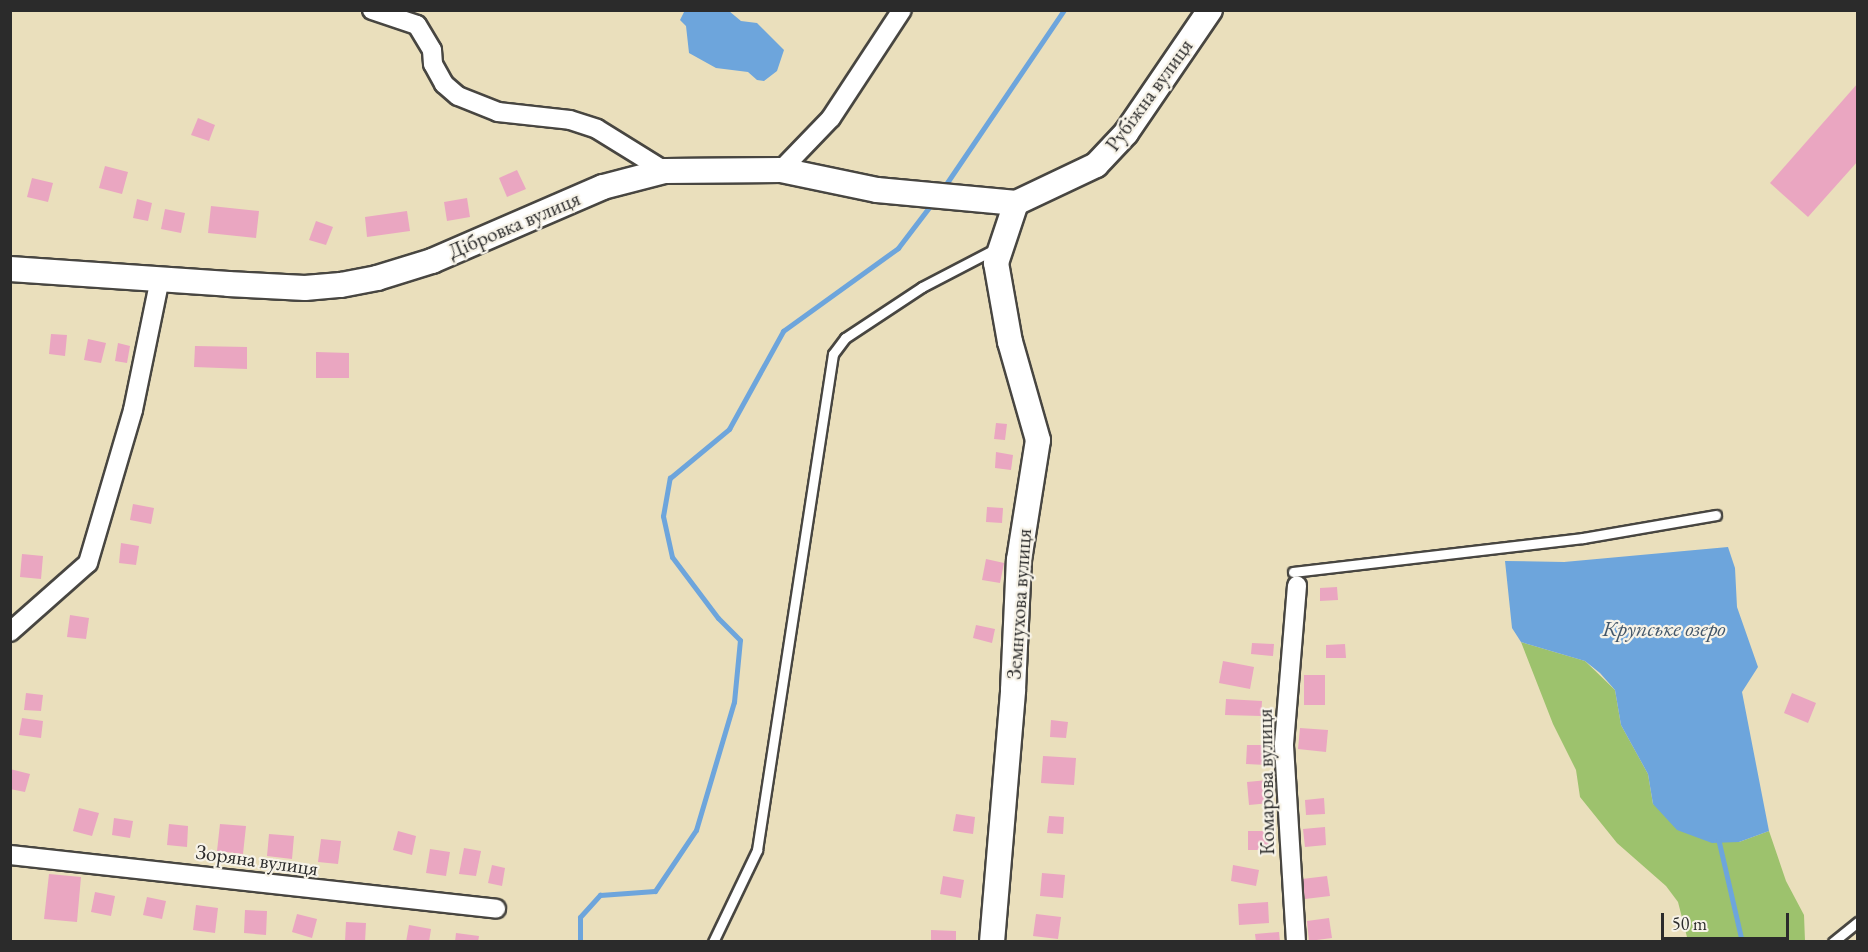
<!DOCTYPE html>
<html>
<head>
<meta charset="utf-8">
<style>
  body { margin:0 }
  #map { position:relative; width:1868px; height:952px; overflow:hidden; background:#eadfbc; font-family:"EB Garamond",serif }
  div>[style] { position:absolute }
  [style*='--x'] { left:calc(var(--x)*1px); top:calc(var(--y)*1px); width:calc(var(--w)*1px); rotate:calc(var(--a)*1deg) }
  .green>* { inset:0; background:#9dc26d }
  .water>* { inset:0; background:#6da5dc }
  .stream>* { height:5px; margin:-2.5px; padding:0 2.5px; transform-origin:2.5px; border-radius:2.5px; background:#6da5dc }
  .building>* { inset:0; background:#eaa6c1 }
  .roads { filter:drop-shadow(2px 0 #484641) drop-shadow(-2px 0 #484641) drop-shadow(0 2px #484641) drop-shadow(0 -2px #484641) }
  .lane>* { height:9px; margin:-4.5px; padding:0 4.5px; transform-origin:4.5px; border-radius:4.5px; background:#fff }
  .street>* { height:18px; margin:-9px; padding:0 9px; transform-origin:9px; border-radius:9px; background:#fff }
  .secondary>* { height:24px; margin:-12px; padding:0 12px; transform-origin:12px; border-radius:12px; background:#fff }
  span { translate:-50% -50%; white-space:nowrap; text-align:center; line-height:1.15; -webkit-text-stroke:4.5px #f7f3e8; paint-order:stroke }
  .street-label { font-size:21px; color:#2b2b2b }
  .water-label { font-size:22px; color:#425669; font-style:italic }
  .frame { position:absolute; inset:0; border:12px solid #2b2b2b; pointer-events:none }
  .scale { position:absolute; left:1661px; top:913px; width:128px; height:27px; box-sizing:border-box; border:3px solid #2b2b2b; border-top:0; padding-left:8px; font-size:18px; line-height:21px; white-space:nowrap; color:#2b2b2b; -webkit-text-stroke:4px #f7f3e8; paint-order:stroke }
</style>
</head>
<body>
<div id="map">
  <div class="green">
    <div style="clip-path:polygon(1521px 642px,1585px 661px,1615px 690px,1621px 725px,1648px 774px,1653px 804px,1739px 842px,1769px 831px,1786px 881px,1804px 915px,1805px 941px,1688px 941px,1678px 902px,1666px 886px,1617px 843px,1580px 797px,1576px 770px,1553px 724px)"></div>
  </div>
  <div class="water">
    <div style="clip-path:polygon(685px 10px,729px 11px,741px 21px,757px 23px,784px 50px,777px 71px,764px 81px,757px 80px,748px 72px,716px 68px,689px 53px,686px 26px,680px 20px)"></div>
    <div style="clip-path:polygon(1728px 547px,1735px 568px,1737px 607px,1758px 667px,1742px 692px,1769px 831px,1739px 842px,1712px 843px,1677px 830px,1653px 804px,1648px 774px,1621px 725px,1615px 690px,1600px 673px,1585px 661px,1521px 642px,1512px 628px,1505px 561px,1564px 562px)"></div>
  </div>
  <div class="stream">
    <div style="--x:942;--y:190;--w:217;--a:-55.9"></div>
    <div style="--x:1718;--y:838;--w:107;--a:77"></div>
    <div style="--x:580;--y:942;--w:25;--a:-90"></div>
    <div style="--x:580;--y:917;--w:30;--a:-48"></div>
    <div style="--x:600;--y:895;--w:55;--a:-4.2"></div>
    <div style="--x:655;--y:891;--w:73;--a:-56.1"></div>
    <div style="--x:696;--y:830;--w:134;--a:-73.5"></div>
    <div style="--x:734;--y:702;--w:62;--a:-84.5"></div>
    <div style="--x:740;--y:640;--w:31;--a:-135"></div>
    <div style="--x:718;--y:618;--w:76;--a:-127"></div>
    <div style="--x:672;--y:557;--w:42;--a:-102.4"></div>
    <div style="--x:663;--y:516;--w:39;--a:-80"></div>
    <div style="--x:670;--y:478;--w:77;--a:-39.7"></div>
    <div style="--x:729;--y:429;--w:112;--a:-61.1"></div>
    <div style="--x:783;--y:331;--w:142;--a:-35.8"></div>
    <div style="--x:898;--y:248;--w:58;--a:-52.7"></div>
  </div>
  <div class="building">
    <div style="clip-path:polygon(1858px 83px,1858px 161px,1808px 217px,1770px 183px)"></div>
    <div style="clip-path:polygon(198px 118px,215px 125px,209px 141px,191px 135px)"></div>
    <div style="clip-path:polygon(105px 166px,128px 172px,122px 194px,99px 188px)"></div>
    <div style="clip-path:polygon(517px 170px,526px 189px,507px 197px,499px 178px)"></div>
    <div style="clip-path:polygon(32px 178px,53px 183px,48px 202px,27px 197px)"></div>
    <div style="clip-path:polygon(467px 198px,470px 217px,447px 221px,444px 202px)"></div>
    <div style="clip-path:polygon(137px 199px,152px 203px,148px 221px,133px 218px)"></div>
    <div style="clip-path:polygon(211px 206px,259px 211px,256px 238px,208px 233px)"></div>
    <div style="clip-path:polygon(165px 209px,185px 213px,181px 233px,161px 229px)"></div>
    <div style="clip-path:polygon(407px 211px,410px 231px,367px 237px,365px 217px)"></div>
    <div style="clip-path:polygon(316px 221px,333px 227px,326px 245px,309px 240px)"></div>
    <div style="clip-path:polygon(51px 334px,67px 335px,65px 356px,49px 354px)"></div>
    <div style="clip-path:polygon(88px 339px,106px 343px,101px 363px,84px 360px)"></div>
    <div style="clip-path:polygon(118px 343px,130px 346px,127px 363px,115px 361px)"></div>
    <div style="clip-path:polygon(195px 346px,247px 347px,247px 369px,194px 367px)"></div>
    <div style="clip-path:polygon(316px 352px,349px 353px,349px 378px,316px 378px)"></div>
    <div style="clip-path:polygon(996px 423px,1007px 424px,1005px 440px,994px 439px)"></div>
    <div style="clip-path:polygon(996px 452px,1013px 455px,1011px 470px,995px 468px)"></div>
    <div style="clip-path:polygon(133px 504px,154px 508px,151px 524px,130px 520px)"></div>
    <div style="clip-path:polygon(987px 507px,1003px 508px,1002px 523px,986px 522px)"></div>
    <div style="clip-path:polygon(121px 543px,139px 546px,136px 565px,119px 563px)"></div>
    <div style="clip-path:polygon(22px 554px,43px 556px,41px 579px,20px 577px)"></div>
    <div style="clip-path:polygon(986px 559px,1004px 563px,1000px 583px,982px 580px)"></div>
    <div style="clip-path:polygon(1337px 587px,1338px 600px,1320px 601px,1320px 588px)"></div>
    <div style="clip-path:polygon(70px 615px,89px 618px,86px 639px,67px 637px)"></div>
    <div style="clip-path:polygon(976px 625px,995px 629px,992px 643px,973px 638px)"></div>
    <div style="clip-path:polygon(1252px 643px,1274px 644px,1273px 656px,1251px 654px)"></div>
    <div style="clip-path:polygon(1345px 644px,1346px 658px,1326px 658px,1326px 645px)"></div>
    <div style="clip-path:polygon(1223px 661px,1254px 667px,1250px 689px,1219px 683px)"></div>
    <div style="clip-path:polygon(1304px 675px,1325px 675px,1325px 705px,1304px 705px)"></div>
    <div style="clip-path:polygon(26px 693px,43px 695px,41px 711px,24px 710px)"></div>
    <div style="clip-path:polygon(1792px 693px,1816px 703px,1808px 723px,1784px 713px)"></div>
    <div style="clip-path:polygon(1226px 699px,1262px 701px,1261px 716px,1225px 715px)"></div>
    <div style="clip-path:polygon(22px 718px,43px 721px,41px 738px,19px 735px)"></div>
    <div style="clip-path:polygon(1051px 720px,1068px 722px,1066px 738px,1050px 737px)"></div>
    <div style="clip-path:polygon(1300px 728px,1328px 730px,1326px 752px,1298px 749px)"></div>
    <div style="clip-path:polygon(1247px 745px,1266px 745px,1266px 765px,1246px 764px)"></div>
    <div style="clip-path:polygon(1043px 756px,1076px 758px,1074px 785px,1041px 783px)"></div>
    <div style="clip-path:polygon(10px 769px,30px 774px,25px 792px,10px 789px)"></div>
    <div style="clip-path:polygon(1268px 780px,1270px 803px,1249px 805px,1247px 782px)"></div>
    <div style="clip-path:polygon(1324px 798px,1325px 814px,1306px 815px,1305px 800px)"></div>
    <div style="clip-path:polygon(79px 808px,99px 813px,92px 836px,73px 831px)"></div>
    <div style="clip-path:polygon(956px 814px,975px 817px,973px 834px,953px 831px)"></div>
    <div style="clip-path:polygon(1049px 816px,1064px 817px,1063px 834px,1047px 833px)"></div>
    <div style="clip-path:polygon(114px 818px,133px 821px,130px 838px,112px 835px)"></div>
    <div style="clip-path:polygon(169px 824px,188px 826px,187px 847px,167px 845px)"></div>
    <div style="clip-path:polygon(220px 824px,246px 826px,243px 854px,217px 851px)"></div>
    <div style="clip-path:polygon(1325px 827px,1326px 845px,1305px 847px,1303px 829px)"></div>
    <div style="clip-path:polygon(398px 831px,416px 836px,412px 855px,393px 850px)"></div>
    <div style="clip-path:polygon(1248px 831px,1269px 831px,1270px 850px,1248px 850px)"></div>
    <div style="clip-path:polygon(269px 834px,294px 836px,292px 859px,267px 856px)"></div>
    <div style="clip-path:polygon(321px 839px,341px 841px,338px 864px,318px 862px)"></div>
    <div style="clip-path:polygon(464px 848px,481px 851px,476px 876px,459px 874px)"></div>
    <div style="clip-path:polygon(430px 849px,450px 852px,446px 876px,426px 873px)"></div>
    <div style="clip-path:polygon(492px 865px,505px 868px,502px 886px,488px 883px)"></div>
    <div style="clip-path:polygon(1233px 865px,1259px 870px,1256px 886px,1231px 881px)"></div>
    <div style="clip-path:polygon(1042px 873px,1065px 875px,1063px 898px,1040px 896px)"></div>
    <div style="clip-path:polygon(49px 874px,81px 877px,77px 922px,44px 919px)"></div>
    <div style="clip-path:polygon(943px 876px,964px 880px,961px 898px,940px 894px)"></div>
    <div style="clip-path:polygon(1327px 876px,1330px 896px,1305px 899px,1302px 879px)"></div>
    <div style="clip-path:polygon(95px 892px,115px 896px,111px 916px,91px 912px)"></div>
    <div style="clip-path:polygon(147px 897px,166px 901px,162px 919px,143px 915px)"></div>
    <div style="clip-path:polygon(1268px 902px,1269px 923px,1239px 925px,1238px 904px)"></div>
    <div style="clip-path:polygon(196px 905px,218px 908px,215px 933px,193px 930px)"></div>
    <div style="clip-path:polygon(245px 910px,267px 911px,266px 935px,244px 933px)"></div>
    <div style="clip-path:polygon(297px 914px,317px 919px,312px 938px,292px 932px)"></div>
    <div style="clip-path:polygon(1036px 914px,1061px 917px,1058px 939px,1033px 936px)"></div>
    <div style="clip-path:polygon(1329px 918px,1332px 938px,1309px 941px,1307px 921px)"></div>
    <div style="clip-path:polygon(346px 922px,366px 923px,365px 942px,345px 942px)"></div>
    <div style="clip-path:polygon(409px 925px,431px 929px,429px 942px,406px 942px)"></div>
    <div style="clip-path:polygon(931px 930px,956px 931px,956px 942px,931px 942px)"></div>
    <div style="clip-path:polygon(1279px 932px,1280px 942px,1256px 942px,1255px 934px)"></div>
    <div style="clip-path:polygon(456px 933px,479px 936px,478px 942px,455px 942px)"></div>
  </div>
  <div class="roads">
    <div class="lane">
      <div style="--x:1293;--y:572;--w:292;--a:-6.7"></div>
      <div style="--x:1583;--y:538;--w:135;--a:-9.8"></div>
      <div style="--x:713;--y:942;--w:102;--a:-64.4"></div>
      <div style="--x:757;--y:850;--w:502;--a:-81.29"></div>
      <div style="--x:833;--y:354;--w:20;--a:-53"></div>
      <div style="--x:845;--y:338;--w:92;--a:-33.5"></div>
      <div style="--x:922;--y:287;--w:85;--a:-27.5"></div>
      <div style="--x:1833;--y:942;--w:32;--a:-39"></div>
    </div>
    <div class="street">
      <div style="--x:372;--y:10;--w:47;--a:18.4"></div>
      <div style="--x:417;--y:25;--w:29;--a:59"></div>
      <div style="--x:432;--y:50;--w:14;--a:86"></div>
      <div style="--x:433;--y:64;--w:23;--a:61"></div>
      <div style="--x:444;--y:84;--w:18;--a:41"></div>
      <div style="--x:458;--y:96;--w:43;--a:21.8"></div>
      <div style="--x:498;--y:112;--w:72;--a:6.3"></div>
      <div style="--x:570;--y:120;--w:28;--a:18"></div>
      <div style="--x:597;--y:129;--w:80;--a:31.7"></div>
      <div style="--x:781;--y:170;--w:72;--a:-46.1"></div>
      <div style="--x:831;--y:118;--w:129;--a:-56.7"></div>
      <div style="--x:10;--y:632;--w:104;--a:-41.5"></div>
      <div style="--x:88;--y:563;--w:159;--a:-73.6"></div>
      <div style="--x:133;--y:410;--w:134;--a:-78.4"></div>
      <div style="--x:10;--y:855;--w:489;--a:6.3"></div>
      <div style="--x:1296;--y:942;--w:198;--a:-93.5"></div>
      <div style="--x:1284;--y:744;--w:159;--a:-85.3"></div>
    </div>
    <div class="secondary">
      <div style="--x:10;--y:269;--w:219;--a:3.9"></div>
      <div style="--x:228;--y:284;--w:77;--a:3"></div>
      <div style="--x:305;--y:288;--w:36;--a:-5"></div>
      <div style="--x:341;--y:285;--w:37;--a:-11"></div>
      <div style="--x:377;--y:278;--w:58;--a:-17.2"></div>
      <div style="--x:432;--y:261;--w:186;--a:-23.4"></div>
      <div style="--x:603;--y:187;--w:64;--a:-14.5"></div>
      <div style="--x:665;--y:171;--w:116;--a:-0.5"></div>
      <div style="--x:781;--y:170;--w:98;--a:11.8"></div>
      <div style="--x:877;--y:190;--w:140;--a:5.3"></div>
      <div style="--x:1016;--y:203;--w:89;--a:-25.4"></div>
      <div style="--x:1096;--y:165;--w:44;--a:-46.8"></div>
      <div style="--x:1126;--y:133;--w:149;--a:-55.7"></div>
      <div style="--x:992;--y:942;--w:253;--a:-85.2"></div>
      <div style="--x:1013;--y:690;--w:130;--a:-87.4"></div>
      <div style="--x:1019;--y:560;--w:121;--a:-81"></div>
      <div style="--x:1038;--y:440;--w:102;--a:-105.9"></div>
      <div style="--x:1010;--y:342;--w:80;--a:-100"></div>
      <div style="--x:996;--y:263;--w:63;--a:-71.6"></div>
    </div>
  </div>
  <div class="street-label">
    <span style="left:1149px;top:95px;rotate:-54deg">Рубіжна вулиця</span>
    <span style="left:514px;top:225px;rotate:-23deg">Дібровка вулиця</span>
    <span style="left:1019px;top:604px;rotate:-86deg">Земнухова вулиця</span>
    <span style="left:1266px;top:782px;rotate:-91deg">Комарова вулиця</span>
    <span style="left:257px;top:860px;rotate:8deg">Зоряна вулиця</span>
  </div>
  <div class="water-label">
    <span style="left:1664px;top:629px">Крупське озеро</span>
  </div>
  <div class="frame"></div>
  <div class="scale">50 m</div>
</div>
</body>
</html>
